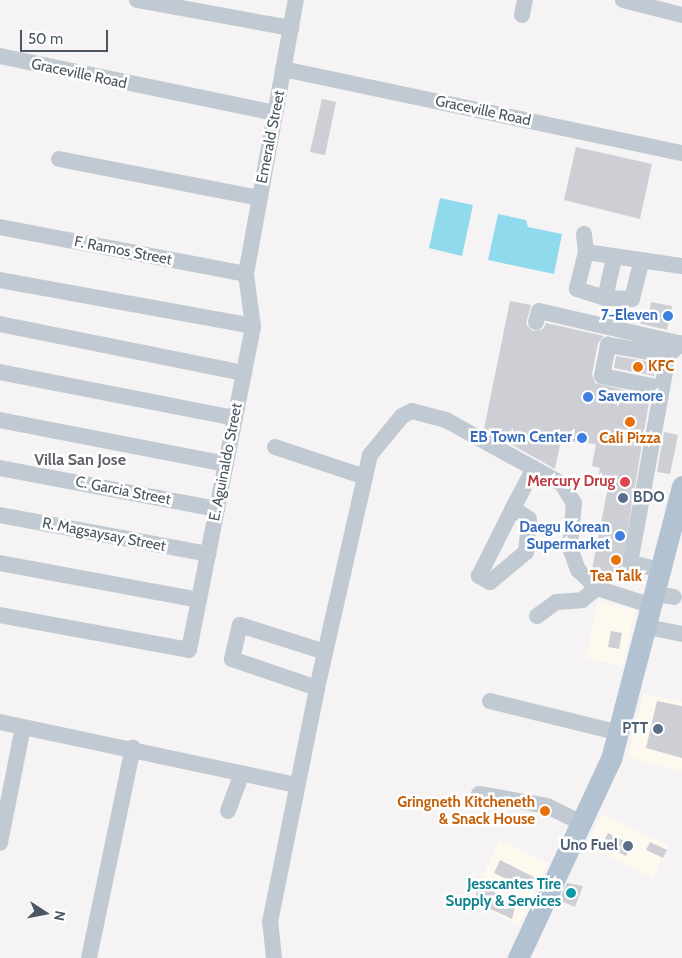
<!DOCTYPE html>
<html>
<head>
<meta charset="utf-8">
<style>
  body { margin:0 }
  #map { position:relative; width:682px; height:958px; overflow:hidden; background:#f5f3f3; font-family:Cabin,sans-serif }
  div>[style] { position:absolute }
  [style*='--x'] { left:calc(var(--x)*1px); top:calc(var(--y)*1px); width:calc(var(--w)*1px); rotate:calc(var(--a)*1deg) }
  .commercial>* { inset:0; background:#fdf9ef }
  .water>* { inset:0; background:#90daee }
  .building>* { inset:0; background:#cdcfd5 }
  .minor>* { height:16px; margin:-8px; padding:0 8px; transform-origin:8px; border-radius:8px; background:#c1cad2 }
  .major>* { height:21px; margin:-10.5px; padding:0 10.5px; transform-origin:10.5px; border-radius:10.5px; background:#b3c2d1 }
  .dots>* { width:14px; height:14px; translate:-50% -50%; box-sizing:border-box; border:2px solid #fff; border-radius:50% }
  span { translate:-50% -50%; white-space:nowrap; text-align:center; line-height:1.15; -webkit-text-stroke:5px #fff; paint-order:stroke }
  .street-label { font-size:15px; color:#4a5661 }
  .shop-label { font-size:15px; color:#366cbe; font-weight:700 }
  .right { translate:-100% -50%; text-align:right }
  .left { translate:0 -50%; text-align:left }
  .food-label { font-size:15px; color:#c56008; font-weight:700 }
  .health-label { font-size:15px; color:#be3a42; font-weight:700 }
  .service-label { font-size:15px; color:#4e5e75; font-weight:700 }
  .culture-label { font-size:15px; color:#0d838f; font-weight:700 }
  .neighbourhood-label { font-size:16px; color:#5f6368; font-weight:700 }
  .north { position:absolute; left:20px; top:888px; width:50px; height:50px; -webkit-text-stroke:4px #fff; paint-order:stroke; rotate:101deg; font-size:14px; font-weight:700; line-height:20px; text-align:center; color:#4a5661 }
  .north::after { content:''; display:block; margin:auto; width:18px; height:22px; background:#4a5661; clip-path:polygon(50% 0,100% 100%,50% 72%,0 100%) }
  .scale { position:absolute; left:20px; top:30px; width:88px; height:22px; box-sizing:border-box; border:2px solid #4a5661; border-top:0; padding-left:6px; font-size:15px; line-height:18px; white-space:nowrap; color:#4a5661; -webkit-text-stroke:4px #fff; paint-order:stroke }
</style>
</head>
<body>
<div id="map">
  <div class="commercial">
    <div style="clip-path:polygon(598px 602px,635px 610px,622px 666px,586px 658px)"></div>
    <div style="clip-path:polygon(644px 694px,682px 702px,682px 771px,628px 757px)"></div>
    <div style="clip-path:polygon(602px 814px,668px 845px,653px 878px,587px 846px)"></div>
    <div style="clip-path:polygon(499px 840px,548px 863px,519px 925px,471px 902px)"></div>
  </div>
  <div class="water">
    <div style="clip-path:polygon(440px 198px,473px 205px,462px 256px,429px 248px)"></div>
    <div style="clip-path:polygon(498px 214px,526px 220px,528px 227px,562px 234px,554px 274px,488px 260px)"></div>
  </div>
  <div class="building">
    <div style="clip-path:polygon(322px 99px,336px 102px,325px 155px,310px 152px)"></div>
    <div style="clip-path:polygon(576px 147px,652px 164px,640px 219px,564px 200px)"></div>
    <div style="clip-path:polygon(510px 301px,531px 305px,526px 324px,533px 331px,543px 329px,546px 323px,604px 336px,598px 343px,592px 374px,595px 383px,650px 396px,620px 576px,592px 569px,608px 487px,597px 485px,600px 468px,592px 466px,596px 444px,561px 440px,555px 469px,484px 429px)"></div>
    <div style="clip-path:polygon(651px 302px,672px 306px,667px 330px,638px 323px,640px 314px,648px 316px)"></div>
    <div style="clip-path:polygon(616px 356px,656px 363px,654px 376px,614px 368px)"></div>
    <div style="clip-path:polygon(664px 432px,678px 435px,670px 474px,657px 472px)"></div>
    <div style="clip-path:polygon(611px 631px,622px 633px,619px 649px,608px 647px)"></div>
    <div style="clip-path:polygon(657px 701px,682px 706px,682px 758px,646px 748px)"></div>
    <div style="clip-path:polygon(608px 833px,632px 845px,626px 856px,602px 844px)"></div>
    <div style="clip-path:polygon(650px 842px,667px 850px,663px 858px,646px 850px)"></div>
    <div style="clip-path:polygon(500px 860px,536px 878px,530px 890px,494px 873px)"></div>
    <div style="clip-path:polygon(567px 883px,583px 886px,575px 907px,559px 900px)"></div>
    <div style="clip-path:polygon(480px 885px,516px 903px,512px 919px,473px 901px)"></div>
  </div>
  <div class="minor">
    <div style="--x:137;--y:0;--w:157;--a:10.3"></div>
    <div style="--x:623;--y:0;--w:61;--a:14.3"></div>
    <div style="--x:522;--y:15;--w:15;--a:-79"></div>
    <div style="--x:0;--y:56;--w:281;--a:11.7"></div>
    <div style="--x:283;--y:69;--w:408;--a:11.9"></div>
    <div style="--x:59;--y:159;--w:204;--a:11"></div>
    <div style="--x:0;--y:227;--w:250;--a:10.8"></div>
    <div style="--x:584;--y:234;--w:18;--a:84"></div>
    <div style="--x:586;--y:252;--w:97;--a:8.3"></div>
    <div style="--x:586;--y:252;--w:38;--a:104"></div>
    <div style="--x:577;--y:289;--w:29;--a:18"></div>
    <div style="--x:605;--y:298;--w:27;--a:2"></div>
    <div style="--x:632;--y:299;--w:37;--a:-76"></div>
    <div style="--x:0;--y:280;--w:257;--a:10.3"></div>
    <div style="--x:605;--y:298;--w:41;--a:-77.3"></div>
    <div style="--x:536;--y:322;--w:11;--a:-75"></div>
    <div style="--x:539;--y:311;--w:143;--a:13"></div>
    <div style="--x:0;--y:324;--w:249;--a:11.4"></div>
    <div style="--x:0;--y:372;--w:239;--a:11.1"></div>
    <div style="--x:662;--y:388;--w:61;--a:-168.7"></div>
    <div style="--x:602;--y:376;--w:32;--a:-79"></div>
    <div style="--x:608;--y:345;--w:61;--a:9.5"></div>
    <div style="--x:0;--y:420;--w:230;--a:11"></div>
    <div style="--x:275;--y:447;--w:95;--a:18.4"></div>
    <div style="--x:0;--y:468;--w:221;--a:10.7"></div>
    <div style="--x:513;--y:508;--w:19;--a:35"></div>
    <div style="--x:529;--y:519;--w:33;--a:95"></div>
    <div style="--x:526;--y:552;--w:47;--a:140.2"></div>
    <div style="--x:490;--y:582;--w:13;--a:-151"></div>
    <div style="--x:479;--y:576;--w:76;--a:-63.4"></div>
    <div style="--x:513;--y:508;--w:45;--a:-62.3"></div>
    <div style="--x:0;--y:515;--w:212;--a:10.6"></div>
    <div style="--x:0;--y:563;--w:202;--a:10.5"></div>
    <div style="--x:661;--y:570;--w:32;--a:-167"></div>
    <div style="--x:630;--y:563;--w:211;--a:-79.6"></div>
    <div style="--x:668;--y:355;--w:18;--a:-41"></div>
    <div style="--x:655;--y:594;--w:19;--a:9"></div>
    <div style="--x:0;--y:615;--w:192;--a:10.5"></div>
    <div style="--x:189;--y:650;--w:330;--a:-78.8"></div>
    <div style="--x:253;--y:326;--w:52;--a:-97.7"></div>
    <div style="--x:246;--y:274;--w:279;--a:-79.7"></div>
    <div style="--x:537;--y:616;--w:24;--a:-36"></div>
    <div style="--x:556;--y:602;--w:26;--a:-4"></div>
    <div style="--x:582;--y:600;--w:19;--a:-39"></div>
    <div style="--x:647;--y:627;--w:36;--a:11"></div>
    <div style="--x:317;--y:688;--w:90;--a:-161.2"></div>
    <div style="--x:232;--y:659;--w:35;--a:-77"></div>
    <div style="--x:240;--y:625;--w:89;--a:17.6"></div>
    <div style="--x:490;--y:701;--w:134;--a:13.8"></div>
    <div style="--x:0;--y:722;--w:304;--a:12"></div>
    <div style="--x:479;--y:794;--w:69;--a:10"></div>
    <div style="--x:547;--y:806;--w:39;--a:26"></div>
    <div style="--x:228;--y:811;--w:40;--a:-69.8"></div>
    <div style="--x:0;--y:843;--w:118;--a:-78.8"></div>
    <div style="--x:89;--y:958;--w:215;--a:-78.2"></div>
    <div style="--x:274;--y:958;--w:36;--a:-96"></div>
    <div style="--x:270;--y:922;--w:239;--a:-78.6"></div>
    <div style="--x:317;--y:688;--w:239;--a:-77.2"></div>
    <div style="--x:370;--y:455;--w:50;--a:-50.6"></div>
    <div style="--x:402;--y:416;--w:11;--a:-27"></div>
    <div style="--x:412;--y:411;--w:35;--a:15"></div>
    <div style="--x:446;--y:420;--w:132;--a:28.9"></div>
    <div style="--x:562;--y:484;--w:22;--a:58"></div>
    <div style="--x:574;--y:503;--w:45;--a:95.1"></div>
    <div style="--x:570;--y:548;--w:23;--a:70"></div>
    <div style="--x:578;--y:570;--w:26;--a:43"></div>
    <div style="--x:597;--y:588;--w:58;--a:18.1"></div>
  </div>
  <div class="major">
    <div style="--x:518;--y:958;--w:220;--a:-65"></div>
    <div style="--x:611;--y:759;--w:282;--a:-75.4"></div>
  </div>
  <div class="dots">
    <div style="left:668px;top:316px;background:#3f7fe0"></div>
    <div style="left:638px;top:367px;background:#e8710a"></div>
    <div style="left:588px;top:397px;background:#3f7fe0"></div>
    <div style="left:630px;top:422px;background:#e8710a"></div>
    <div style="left:582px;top:438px;background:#3f7fe0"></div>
    <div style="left:625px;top:482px;background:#e0444e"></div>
    <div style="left:623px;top:498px;background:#5c6f8a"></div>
    <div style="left:620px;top:536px;background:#3f7fe0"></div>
    <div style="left:616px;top:560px;background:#e8710a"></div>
    <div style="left:658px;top:729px;background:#5c6f8a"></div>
    <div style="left:545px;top:811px;background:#e8710a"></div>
    <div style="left:628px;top:846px;background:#5c6f8a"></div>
    <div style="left:571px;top:893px;background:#0f9aa8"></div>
  </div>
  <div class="street-label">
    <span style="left:79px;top:74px;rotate:12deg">Graceville Road</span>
    <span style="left:483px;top:111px;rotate:12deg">Graceville Road</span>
    <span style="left:271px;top:137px;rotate:-79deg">Emerald Street</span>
    <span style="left:123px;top:251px;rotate:11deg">F. Ramos Street</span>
    <span style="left:226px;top:462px;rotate:-79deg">E. Aguinaldo Street</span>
    <span style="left:123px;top:491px;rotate:11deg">C. Garcia Street</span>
    <span style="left:104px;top:535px;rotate:11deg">R. Magsaysay Street</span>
  </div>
  <div class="shop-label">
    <span class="right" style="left:658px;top:316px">7-Eleven</span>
    <span class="left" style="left:598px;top:397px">Savemore</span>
    <span class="right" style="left:572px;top:438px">EB Town Center</span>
    <span class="right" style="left:610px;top:536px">Daegu Korean<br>Supermarket</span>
  </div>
  <div class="food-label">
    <span class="left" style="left:648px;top:367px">KFC</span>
    <span style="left:630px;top:439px">Cali Pizza</span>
    <span style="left:616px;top:577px">Tea Talk</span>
    <span class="right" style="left:535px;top:811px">Gringneth Kitcheneth<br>&amp; Snack House</span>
  </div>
  <div class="health-label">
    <span class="right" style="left:615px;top:482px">Mercury Drug</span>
  </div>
  <div class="service-label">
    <span class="left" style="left:633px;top:498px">BDO</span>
    <span class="right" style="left:648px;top:729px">PTT</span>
    <span class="right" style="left:618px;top:846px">Uno Fuel</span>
  </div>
  <div class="culture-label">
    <span class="right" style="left:561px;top:893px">Jesscantes Tire<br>Supply &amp; Services</span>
  </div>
  <div class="neighbourhood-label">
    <span style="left:80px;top:460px">Villa San Jose</span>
  </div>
  <div class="north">N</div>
  <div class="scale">50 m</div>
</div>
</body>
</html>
